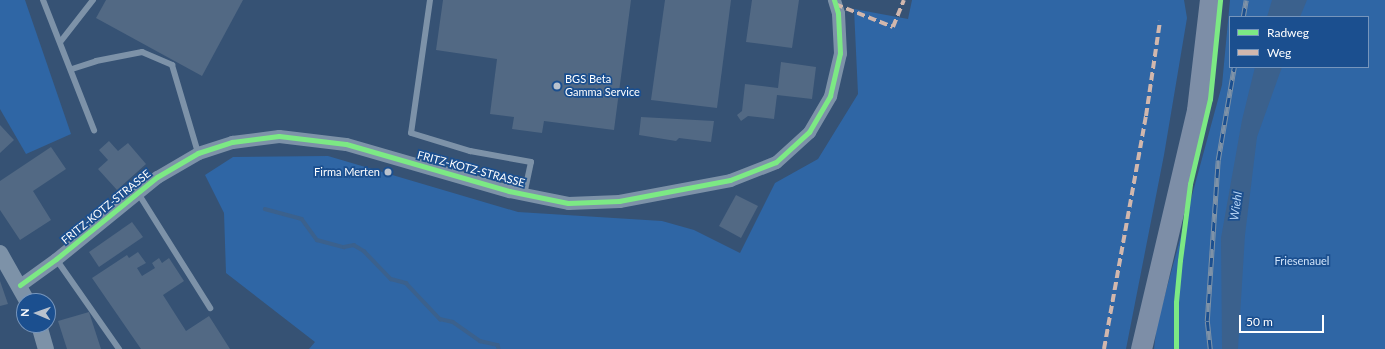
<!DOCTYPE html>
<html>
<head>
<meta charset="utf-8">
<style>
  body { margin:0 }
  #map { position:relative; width:1385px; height:349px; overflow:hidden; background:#365274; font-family:Lato,sans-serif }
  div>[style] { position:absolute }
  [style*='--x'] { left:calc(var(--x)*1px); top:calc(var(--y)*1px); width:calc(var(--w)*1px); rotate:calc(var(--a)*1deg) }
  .green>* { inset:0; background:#2f66a5 }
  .water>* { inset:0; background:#3b618d }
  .stream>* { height:3.5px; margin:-1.75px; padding:0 1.75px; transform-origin:1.75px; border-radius:1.75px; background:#3b618d }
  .building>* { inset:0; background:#526984 }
  .service>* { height:6px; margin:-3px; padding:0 3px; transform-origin:3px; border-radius:3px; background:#7d92a8 }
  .minor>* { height:13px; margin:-6.5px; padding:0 6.5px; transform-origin:6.5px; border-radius:6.5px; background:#7d92a8 }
  .tertiary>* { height:16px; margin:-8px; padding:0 8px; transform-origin:8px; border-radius:8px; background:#7d92a8 }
  .primary>* { height:21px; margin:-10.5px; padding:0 10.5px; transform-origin:10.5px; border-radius:10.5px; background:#7d8ea7 }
  .rail>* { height:4.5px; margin-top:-2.25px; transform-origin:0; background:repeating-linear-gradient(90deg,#1b4f8f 0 9px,#7e92a7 0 18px); box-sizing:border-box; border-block:1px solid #7e92a7 }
  .quiet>* { height:4px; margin-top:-2px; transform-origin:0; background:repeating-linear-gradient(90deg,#d1b7ad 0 8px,transparent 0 12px) }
  .cycleway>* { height:5px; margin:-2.5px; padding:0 2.5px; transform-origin:2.5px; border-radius:2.5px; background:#7ce984 }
  .dots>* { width:11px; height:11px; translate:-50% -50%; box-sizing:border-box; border:2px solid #1b4f8f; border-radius:50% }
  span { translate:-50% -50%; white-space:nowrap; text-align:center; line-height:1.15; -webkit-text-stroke:3.5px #1b4f8f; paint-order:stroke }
  .poi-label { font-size:11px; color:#fff }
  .left { translate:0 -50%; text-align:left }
  .right { translate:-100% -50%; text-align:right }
  .street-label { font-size:11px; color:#fff }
  .park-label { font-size:11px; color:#cfe3fa }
  .water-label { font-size:12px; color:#b5d3f5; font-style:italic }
  .legend { position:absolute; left:1229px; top:16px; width:140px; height:52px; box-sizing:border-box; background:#1b4f8f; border:1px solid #7695bc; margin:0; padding:5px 7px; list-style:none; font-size:12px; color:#fff }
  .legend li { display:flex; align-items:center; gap:8px; height:20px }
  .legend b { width:20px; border:1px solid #7695bc }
  .north { position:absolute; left:16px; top:293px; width:40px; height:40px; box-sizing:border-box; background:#1b4f8f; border:1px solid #7695bc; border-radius:50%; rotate:272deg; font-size:11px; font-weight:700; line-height:16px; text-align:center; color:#fff }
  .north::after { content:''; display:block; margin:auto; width:14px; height:18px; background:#b9c2ce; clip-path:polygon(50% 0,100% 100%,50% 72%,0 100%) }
  .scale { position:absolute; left:1239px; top:315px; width:85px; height:18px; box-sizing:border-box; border:2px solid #fff; border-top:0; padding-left:5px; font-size:12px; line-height:14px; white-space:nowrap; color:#fff; -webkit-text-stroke:3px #1b4f8f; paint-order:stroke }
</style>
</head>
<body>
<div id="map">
  <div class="green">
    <div style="clip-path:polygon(0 0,25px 0,71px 134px,26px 154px,0 109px)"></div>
    <div style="clip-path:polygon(912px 0,1184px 0,1187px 18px,1164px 155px,1126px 349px,309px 349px,315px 342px,226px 273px,224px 213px,205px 175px,233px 157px,328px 156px,518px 212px,662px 221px,694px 230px,740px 253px,775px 183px,818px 159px,858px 94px,854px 9px,908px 19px)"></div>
    <div style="clip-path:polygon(evenodd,1230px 0,1385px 0,1385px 349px,1154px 349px,1157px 324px,1222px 85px,1230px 0,1230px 17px,1368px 17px,1368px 67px,1230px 67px,1230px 17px)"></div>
  </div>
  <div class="water">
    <div style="clip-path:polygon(1272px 0,1307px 0,1300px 17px,1267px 17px)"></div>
    <div style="clip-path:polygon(1255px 67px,1282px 67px,1257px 137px,1245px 235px,1238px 349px,1222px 349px,1221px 238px,1242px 120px)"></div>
  </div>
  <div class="stream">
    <div style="--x:265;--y:209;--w:38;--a:15"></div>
    <div style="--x:302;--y:219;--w:26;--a:54"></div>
    <div style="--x:317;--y:240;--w:28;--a:15"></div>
    <div style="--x:344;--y:247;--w:10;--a:-11"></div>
    <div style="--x:354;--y:245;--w:12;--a:31"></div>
    <div style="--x:364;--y:251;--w:39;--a:46"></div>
    <div style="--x:391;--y:279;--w:16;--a:15"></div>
    <div style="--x:406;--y:283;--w:50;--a:46.6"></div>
    <div style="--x:440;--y:319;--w:13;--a:13"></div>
    <div style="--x:453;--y:322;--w:33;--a:35"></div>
    <div style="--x:480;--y:341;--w:18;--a:13"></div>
    <div style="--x:498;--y:345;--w:4;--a:76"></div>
  </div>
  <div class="building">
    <div style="clip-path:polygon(106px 0,243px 0,202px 76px,96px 18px)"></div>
    <div style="clip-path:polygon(443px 0,631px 0,614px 130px,544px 121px,542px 133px,512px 129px,514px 117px,490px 114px,497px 59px,436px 50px)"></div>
    <div style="clip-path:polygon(665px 0,731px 0,717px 108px,651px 100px)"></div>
    <div style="clip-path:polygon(752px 0,799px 0,792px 48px,746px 42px)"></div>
    <div style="clip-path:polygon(781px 62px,816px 67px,812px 99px,777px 95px,774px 119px,748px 116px,741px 121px,737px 115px,742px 111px,745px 84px,778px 88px)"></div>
    <div style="clip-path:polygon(641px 117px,714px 121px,711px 142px,679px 138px,676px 141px,639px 135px)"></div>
    <div style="clip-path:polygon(0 125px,14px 140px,0 153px)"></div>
    <div style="clip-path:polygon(109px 141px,118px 151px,128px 143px,146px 164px,117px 190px,98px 169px,108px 160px,99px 150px)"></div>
    <div style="clip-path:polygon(51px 147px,66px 169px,33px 191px,51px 220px,20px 240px,0 210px,0 181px)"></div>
    <div style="clip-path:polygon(736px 195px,758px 206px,741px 238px,719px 226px)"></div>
    <div style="clip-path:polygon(132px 222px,143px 237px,99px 267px,89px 252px)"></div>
    <div style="clip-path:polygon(138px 252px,146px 263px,137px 268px,142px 276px,155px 268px,152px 263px,159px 258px,162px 263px,169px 258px,184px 281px,163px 295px,186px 331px,209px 316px,230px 349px,141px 349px,92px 278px,127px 255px,129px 258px)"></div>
    <div style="clip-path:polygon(0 281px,8px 304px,0 306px)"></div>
    <div style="clip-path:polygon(89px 312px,101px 349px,67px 349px,58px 321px)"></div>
  </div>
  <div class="service">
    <div style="--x:43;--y:0;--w:140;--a:68.6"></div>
    <div style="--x:430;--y:0;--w:134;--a:98.1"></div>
    <div style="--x:411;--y:133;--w:62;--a:17"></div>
    <div style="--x:470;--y:151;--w:62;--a:10.2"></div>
    <div style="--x:531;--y:162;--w:33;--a:102"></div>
    <div style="--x:61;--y:41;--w:52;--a:-52"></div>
    <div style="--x:72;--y:69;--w:25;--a:-18"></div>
    <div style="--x:96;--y:61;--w:47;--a:-11.1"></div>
    <div style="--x:142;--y:52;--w:33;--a:23"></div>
    <div style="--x:172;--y:65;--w:92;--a:73.5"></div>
    <div style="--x:138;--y:193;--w:136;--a:57.9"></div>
    <div style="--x:56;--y:259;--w:110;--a:55"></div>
  </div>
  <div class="minor">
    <div style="--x:20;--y:285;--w:44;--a:-35.8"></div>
    <div style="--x:56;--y:259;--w:130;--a:-39.1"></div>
    <div style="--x:157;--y:177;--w:48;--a:-30.3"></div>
    <div style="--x:198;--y:153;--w:36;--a:-18"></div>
    <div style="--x:232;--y:142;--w:47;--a:-7.3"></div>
    <div style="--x:279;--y:136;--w:67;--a:6.8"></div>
    <div style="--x:346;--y:144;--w:170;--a:16.1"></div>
    <div style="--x:509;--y:191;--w:60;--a:11.5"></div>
    <div style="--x:568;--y:203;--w:51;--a:-2.2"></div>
    <div style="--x:619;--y:201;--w:113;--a:-10.7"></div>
    <div style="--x:730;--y:180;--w:49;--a:-21.4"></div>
    <div style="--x:776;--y:162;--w:45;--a:-42.3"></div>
    <div style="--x:809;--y:132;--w:42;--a:-59.7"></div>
    <div style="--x:830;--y:96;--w:44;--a:-76.9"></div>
    <div style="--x:840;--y:53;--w:40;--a:-92.9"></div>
    <div style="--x:838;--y:13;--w:14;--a:-107"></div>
  </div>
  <div class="tertiary">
    <div style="--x:0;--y:253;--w:55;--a:60.6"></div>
    <div style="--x:39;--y:325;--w:25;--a:74"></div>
  </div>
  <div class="primary">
    <div style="--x:1141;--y:349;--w:245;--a:-76.8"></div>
    <div style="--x:1197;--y:110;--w:111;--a:-83.3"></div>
  </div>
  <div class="rail">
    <div style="--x:1243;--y:17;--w:17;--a:-80"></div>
    <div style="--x:1210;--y:349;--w:28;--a:-96"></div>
    <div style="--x:1207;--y:321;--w:161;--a:-86.1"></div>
    <div style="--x:1218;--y:160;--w:94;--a:-80.2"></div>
  </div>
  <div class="quiet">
    <div style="--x:835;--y:4;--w:62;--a:21.6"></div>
    <div style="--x:893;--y:27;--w:29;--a:-68"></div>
    <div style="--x:1104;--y:349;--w:237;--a:-79.8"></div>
    <div style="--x:1146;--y:116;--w:96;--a:-81.6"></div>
  </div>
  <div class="cycleway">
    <div style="--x:20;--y:285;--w:44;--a:-35.8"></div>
    <div style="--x:56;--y:259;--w:130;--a:-39.1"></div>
    <div style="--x:157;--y:177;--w:48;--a:-30.3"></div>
    <div style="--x:198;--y:153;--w:36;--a:-18"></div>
    <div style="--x:232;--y:142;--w:47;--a:-7.3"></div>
    <div style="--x:279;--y:136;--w:67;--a:6.8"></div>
    <div style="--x:346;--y:144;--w:170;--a:16.1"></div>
    <div style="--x:509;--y:191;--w:60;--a:11.5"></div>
    <div style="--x:568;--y:203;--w:51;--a:-2.2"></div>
    <div style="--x:619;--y:201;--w:113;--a:-10.7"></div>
    <div style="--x:730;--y:180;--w:49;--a:-21.4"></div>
    <div style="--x:776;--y:162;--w:45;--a:-42.3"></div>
    <div style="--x:809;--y:132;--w:42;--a:-59.7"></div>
    <div style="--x:830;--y:96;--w:44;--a:-76.9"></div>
    <div style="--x:840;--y:53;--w:40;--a:-92.9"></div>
    <div style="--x:838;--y:13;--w:14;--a:-107"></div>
    <div style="--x:1176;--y:349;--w:47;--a:-90"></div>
    <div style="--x:1176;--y:302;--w:42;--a:-84.6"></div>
    <div style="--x:1180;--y:260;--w:77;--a:-82.5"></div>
    <div style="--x:1190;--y:184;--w:87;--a:-76.8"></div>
    <div style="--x:1210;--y:99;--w:100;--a:-84.2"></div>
  </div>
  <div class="dots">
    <div style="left:557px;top:86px;background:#b9c2ce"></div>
    <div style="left:388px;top:172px;background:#b9c2ce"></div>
  </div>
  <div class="poi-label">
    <span class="left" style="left:565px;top:86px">BGS Beta<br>Gamma Service</span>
    <span class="right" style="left:380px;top:172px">Firma Merten</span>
  </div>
  <div class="street-label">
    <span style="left:471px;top:169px;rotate:15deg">FRITZ-KOTZ-STRASSE</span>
    <span style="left:106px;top:207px;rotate:-39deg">FRITZ-KOTZ-STRASSE</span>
  </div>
  <div class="park-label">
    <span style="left:1302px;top:261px">Friesenauel</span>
  </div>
  <div class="water-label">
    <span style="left:1236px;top:206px;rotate:-82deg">Wiehl</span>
  </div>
  <ul class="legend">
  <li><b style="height:5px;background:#7ce984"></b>Radweg</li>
  <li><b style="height:5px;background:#d1b7ad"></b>Weg</li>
  </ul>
  <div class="north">N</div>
  <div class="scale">50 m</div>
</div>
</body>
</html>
